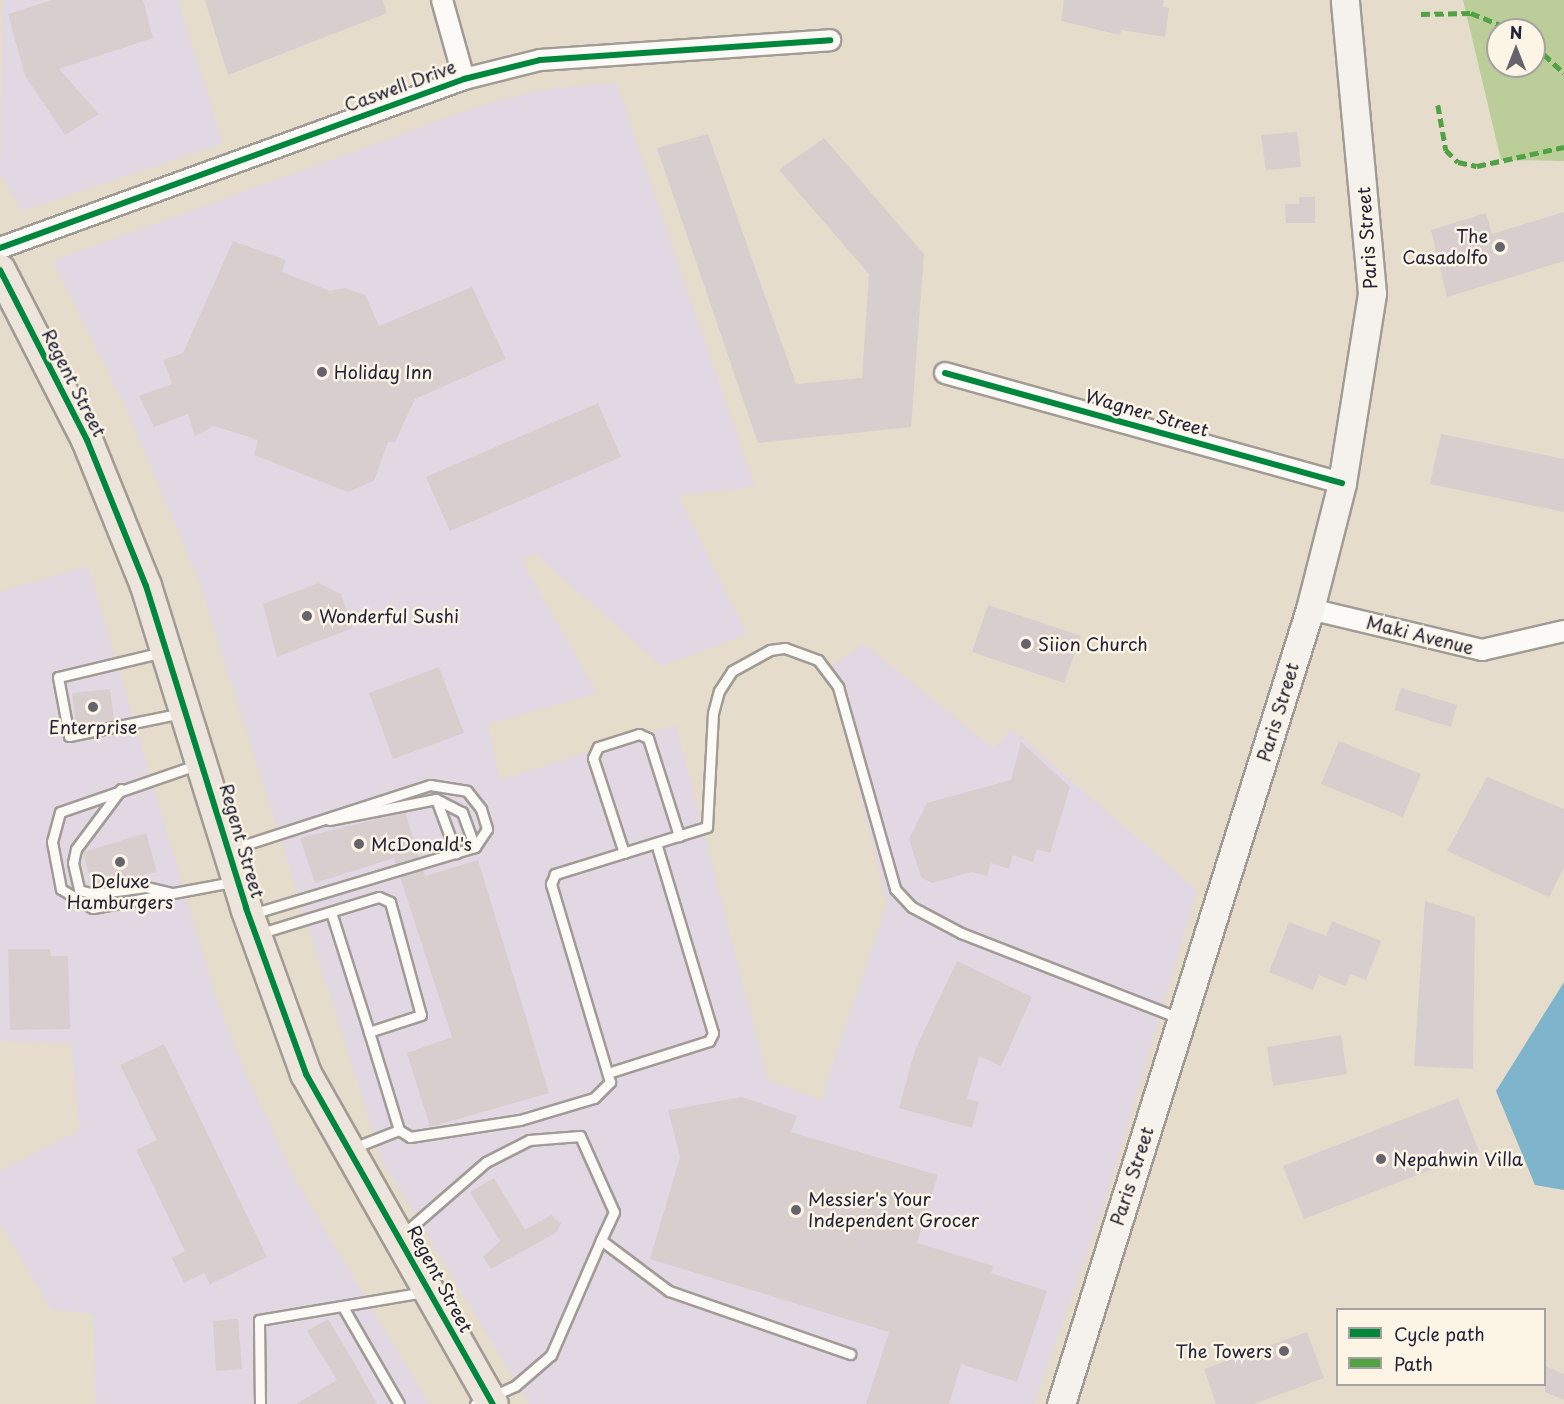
<!DOCTYPE html>
<html>
<head>
<meta charset="utf-8">
<style>
  body { margin:0 }
  #map { position:relative; width:1564px; height:1404px; overflow:hidden; background:#e6dccb; font-family:"Playpen Sans",sans-serif }
  div>[style] { position:absolute }
  [style*='--x'] { left:calc(var(--x)*1px); top:calc(var(--y)*1px); width:calc(var(--w)*1px); rotate:calc(var(--a)*1deg) }
  .built>* { inset:0; background:#e2d8e3 }
  .green>* { inset:0; background:#bbce9a }
  .water>* { inset:0; background:#7eb4cc }
  .building>* { inset:0; background:#d8cece }
  .roads { filter:drop-shadow(2px 0 #a19b95) drop-shadow(-2px 0 #a19b95) drop-shadow(0 2px #a19b95) drop-shadow(0 -2px #a19b95) }
  .service>* { height:9px; margin:-4.5px; padding:0 4.5px; transform-origin:4.5px; border-radius:4.5px; background:#fbfaf7 }
  .minor>* { height:20px; margin:-10px; padding:0 10px; transform-origin:10px; border-radius:10px; background:#fbfaf7 }
  .secondary>* { height:27px; margin:-13.5px; padding:0 13.5px; transform-origin:13.5px; border-radius:13.5px; background:#f5f1ec }
  .primary>* { height:30px; margin:-15px; padding:0 15px; transform-origin:15px; border-radius:15px; background:#ede4dc }
  .quiet>* { height:4.5px; margin-top:-2.25px; transform-origin:0; background:repeating-linear-gradient(90deg,#50a245 0 9px,transparent 0 13.5px) }
  .cycleway>* { height:6px; margin:-3px; padding:0 3px; transform-origin:3px; border-radius:3px; background:#00873e }
  .dots>* { width:16px; height:16px; translate:-50% -50%; box-sizing:border-box; border:3px solid #fcf5e5; border-radius:50% }
  span { translate:-50% -50%; white-space:nowrap; text-align:center; line-height:1.15; -webkit-text-stroke:5px #fcf5e5; paint-order:stroke }
  .street-label { font-size:18px; color:#22223b }
  .poi-label { font-size:18px; color:#22223b }
  .right { translate:-100% -50%; text-align:right }
  .left { translate:0 -50%; text-align:left }
  .legend { position:absolute; left:1336px; top:1308px; width:210px; height:78px; box-sizing:border-box; background:#fcf5e5; border:2px solid #a5a1a1; margin:0; padding:8px 10px; list-style:none; font-size:18px; color:#22223b }
  .legend li { display:flex; align-items:center; gap:12px; height:30px }
  .legend b { width:30px; border:2px solid #a5a1a1 }
  .north { position:absolute; left:1486px; top:18px; width:60px; height:60px; box-sizing:border-box; background:#fcf5e5; border:2px solid #a5a1a1; border-radius:50%; rotate:0deg; font-size:16px; font-weight:700; line-height:24px; text-align:center; color:#22223b }
  .north::after { content:''; display:block; margin:auto; width:21px; height:27px; background:#67636d; clip-path:polygon(50% 0,100% 100%,50% 72%,0 100%) }
</style>
</head>
<body>
<div id="map">
  <div class="built">
    <div style="clip-path:polygon(3px 0,178px 0,223px 143px,22px 211px,0 172px)"></div>
    <div style="clip-path:polygon(616px 82px,755px 487px,678px 495px,747px 634px,662px 666px,535px 554px,521px 559px,597px 693px,488px 724px,500px 780px,676px 725px,768px 1080px,821px 1100px,887px 904px,829px 667px,864px 644px,993px 748px,1012px 729px,1197px 890px,1104px 1204px,1034px 1404px,529px 1404px,382px 1160px,198px 578px,125px 406px,53px 261px,477px 107px,545px 89px)"></div>
    <div style="clip-path:polygon(88px 566px,216px 997px,245px 1072px,299px 1186px,429px 1404px,96px 1404px,93px 1314px,51px 1309px,0 1223px,0 1171px,80px 1130px,71px 1043px,0 1041px,0 592px)"></div>
  </div>
  <div class="green">
    <div style="clip-path:polygon(evenodd,1463px 0,1564px 0,1564px 161px,1501px 160px,1463px 0,1498px 30px,1534px 30px,1534px 66px,1498px 66px,1498px 30px)"></div>
  </div>
  <div class="water">
    <div style="clip-path:polygon(1564px 982px,1564px 1190px,1535px 1185px,1496px 1091px)"></div>
  </div>
  <div class="building">
    <div style="clip-path:polygon(52px 0,143px 0,153px 38px,59px 69px,99px 114px,65px 135px,25px 76px,8px 14px)"></div>
    <div style="clip-path:polygon(205px 0,382px 0,387px 13px,228px 75px)"></div>
    <div style="clip-path:polygon(1064px 0,1164px 0,1163px 7px,1169px 8px,1165px 37px,1121px 30px,1120px 35px,1061px 21px)"></div>
    <div style="clip-path:polygon(1297px 132px,1301px 167px,1266px 170px,1261px 135px)"></div>
    <div style="clip-path:polygon(708px 134px,796px 384px,862px 378px,869px 274px,779px 170px,824px 138px,924px 254px,911px 427px,758px 443px,657px 148px)"></div>
    <div style="clip-path:polygon(1299px 197px,1315px 197px,1315px 223px,1286px 223px,1285px 204px,1299px 204px)"></div>
    <div style="clip-path:polygon(1564px 212px,1564px 261px,1447px 297px,1431px 230px,1486px 213px,1492px 234px)"></div>
    <div style="clip-path:polygon(233px 241px,286px 260px,282px 272px,330px 291px,345px 288px,365px 295px,379px 326px,472px 287px,506px 359px,415px 399px,395px 442px,388px 442px,374px 481px,348px 492px,254px 455px,258px 440px,214px 426px,195px 436px,188px 414px,154px 427px,139px 396px,172px 384px,163px 360px,183px 353px)"></div>
    <div style="clip-path:polygon(598px 403px,621px 457px,450px 531px,426px 477px)"></div>
    <div style="clip-path:polygon(1441px 434px,1564px 459px,1564px 512px,1430px 484px)"></div>
    <div style="clip-path:polygon(318px 583px,341px 594px,353px 628px,277px 657px,263px 604px)"></div>
    <div style="clip-path:polygon(988px 605px,1081px 636px,1064px 683px,972px 652px)"></div>
    <div style="clip-path:polygon(439px 667px,464px 733px,393px 759px,369px 693px)"></div>
    <div style="clip-path:polygon(1401px 688px,1457px 705px,1451px 727px,1394px 710px)"></div>
    <div style="clip-path:polygon(110px 689px,114px 720px,76px 725px,72px 693px)"></div>
    <div style="clip-path:polygon(1339px 741px,1421px 774px,1403px 817px,1321px 784px)"></div>
    <div style="clip-path:polygon(1021px 742px,1070px 787px,1050px 853px,1037px 849px,1033px 862px,1013px 855px,1009px 869px,991px 863px,987px 876px,972px 872px,932px 883px,921px 877px,909px 839px,927px 803px,1011px 780px)"></div>
    <div style="clip-path:polygon(1487px 777px,1564px 809px,1564px 867px,1549px 897px,1447px 851px)"></div>
    <div style="clip-path:polygon(405px 812px,419px 857px,396px 864px,394px 858px,315px 883px,300px 838px)"></div>
    <div style="clip-path:polygon(146px 833px,157px 872px,92px 887px,83px 852px)"></div>
    <div style="clip-path:polygon(478px 860px,549px 1093px,430px 1127px,407px 1053px,452px 1037px,400px 877px,423px 869px,425px 876px)"></div>
    <div style="clip-path:polygon(1425px 901px,1475px 917px,1473px 1069px,1414px 1066px)"></div>
    <div style="clip-path:polygon(1332px 921px,1381px 941px,1366px 980px,1350px 974px,1346px 986px,1319px 975px,1313px 990px,1269px 972px,1289px 922px,1326px 936px)"></div>
    <div style="clip-path:polygon(8px 949px,50px 949px,51px 956px,68px 956px,70px 1029px,10px 1030px)"></div>
    <div style="clip-path:polygon(957px 961px,1032px 997px,1001px 1066px,979px 1056px,967px 1099px,979px 1102px,972px 1128px,899px 1108px,915px 1050px)"></div>
    <div style="clip-path:polygon(1341px 1035px,1347px 1074px,1273px 1086px,1267px 1047px)"></div>
    <div style="clip-path:polygon(164px 1044px,267px 1257px,210px 1284px,204px 1273px,184px 1283px,172px 1258px,185px 1251px,136px 1150px,157px 1140px,120px 1065px)"></div>
    <div style="clip-path:polygon(742px 1097px,797px 1116px,791px 1132px,938px 1175px,917px 1243px,993px 1266px,991px 1273px,1047px 1291px,1017px 1382px,961px 1364px,949px 1404px,866px 1404px,889px 1332px,650px 1259px,680px 1157px,668px 1110px)"></div>
    <div style="clip-path:polygon(1458px 1098px,1479px 1151px,1304px 1219px,1283px 1166px)"></div>
    <div style="clip-path:polygon(494px 1178px,525px 1230px,551px 1215px,561px 1223px,557px 1232px,491px 1269px,483px 1257px,500px 1241px,470px 1192px)"></div>
    <div style="clip-path:polygon(238px 1319px,242px 1369px,216px 1371px,213px 1321px)"></div>
    <div style="clip-path:polygon(328px 1319px,357px 1368px,377px 1404px,296px 1404px,337px 1380px,307px 1331px)"></div>
    <div style="clip-path:polygon(1307px 1332px,1324px 1378px,1254px 1404px,1216px 1404px,1204px 1369px)"></div>
    <div style="clip-path:polygon(1545px 1366px,1564px 1374px,1564px 1400px,1545px 1392px)"></div>
  </div>
  <div class="roads">
    <div class="service">
      <div style="--x:163;--y:652;--w:108;--a:166.6"></div>
      <div style="--x:58;--y:677;--w:60;--a:79.4"></div>
      <div style="--x:69;--y:736;--w:115;--a:-11.5"></div>
      <div style="--x:199;--y:764;--w:147;--a:160.9"></div>
      <div style="--x:60;--y:812;--w:31;--a:105"></div>
      <div style="--x:52;--y:842;--w:48;--a:79.2"></div>
      <div style="--x:61;--y:889;--w:37;--a:31"></div>
      <div style="--x:93;--y:908;--w:141;--a:-10.6"></div>
      <div style="--x:121;--y:789;--w:75;--a:126.9"></div>
      <div style="--x:76;--y:849;--w:14;--a:102"></div>
      <div style="--x:73;--y:863;--w:28;--a:77"></div>
      <div style="--x:79;--y:890;--w:16;--a:15"></div>
      <div style="--x:94;--y:894;--w:52;--a:-7.7"></div>
      <div style="--x:146;--y:887;--w:27;--a:13"></div>
      <div style="--x:436;--y:799;--w:58;--a:69.7"></div>
      <div style="--x:329;--y:820;--w:109;--a:-11.1"></div>
      <div style="--x:436;--y:799;--w:29;--a:27"></div>
      <div style="--x:462;--y:812;--w:37;--a:70"></div>
      <div style="--x:232;--y:849;--w:208;--a:-17.9"></div>
      <div style="--x:430;--y:785;--w:37;--a:9"></div>
      <div style="--x:467;--y:791;--w:23;--a:52"></div>
      <div style="--x:481;--y:809;--w:21;--a:73"></div>
      <div style="--x:487;--y:829;--w:22;--a:124"></div>
      <div style="--x:475;--y:847;--w:234;--a:163.3"></div>
      <div style="--x:624;--y:853;--w:100;--a:-108.1"></div>
      <div style="--x:593;--y:758;--w:12;--a:-66"></div>
      <div style="--x:598;--y:747;--w:43;--a:-17.6"></div>
      <div style="--x:639;--y:734;--w:10;--a:24"></div>
      <div style="--x:648;--y:738;--w:103;--a:72.4"></div>
      <div style="--x:261;--y:933;--w:123;--a:-17"></div>
      <div style="--x:379;--y:897;--w:12;--a:24"></div>
      <div style="--x:390;--y:902;--w:117;--a:74.7"></div>
      <div style="--x:421;--y:1015;--w:55;--a:161.9"></div>
      <div style="--x:369;--y:1032;--w:126;--a:-107.6"></div>
      <div style="--x:369;--y:1032;--w:102;--a:73"></div>
      <div style="--x:611;--y:1072;--w:103;--a:-17.6"></div>
      <div style="--x:709;--y:1041;--w:9;--a:-63"></div>
      <div style="--x:713;--y:1033;--w:198;--a:-106.7"></div>
      <div style="--x:353;--y:1148;--w:49;--a:-21.4"></div>
      <div style="--x:399;--y:1130;--w:13;--a:32"></div>
      <div style="--x:410;--y:1137;--w:111;--a:-8.8"></div>
      <div style="--x:520;--y:1120;--w:77;--a:-16.6"></div>
      <div style="--x:594;--y:1098;--w:23;--a:-45"></div>
      <div style="--x:610;--y:1082;--w:207;--a:-106.6"></div>
      <div style="--x:551;--y:884;--w:11;--a:-68"></div>
      <div style="--x:555;--y:874;--w:159;--a:-17.2"></div>
      <div style="--x:707;--y:827;--w:114;--a:-87"></div>
      <div style="--x:713;--y:713;--w:23;--a:-75"></div>
      <div style="--x:719;--y:691;--w:24;--a:-57"></div>
      <div style="--x:732;--y:671;--w:43;--a:-28.9"></div>
      <div style="--x:770;--y:650;--w:15;--a:-8"></div>
      <div style="--x:785;--y:648;--w:35;--a:20"></div>
      <div style="--x:818;--y:660;--w:34;--a:53"></div>
      <div style="--x:838;--y:687;--w:210;--a:74.2"></div>
      <div style="--x:895;--y:889;--w:25;--a:47"></div>
      <div style="--x:912;--y:907;--w:55;--a:28"></div>
      <div style="--x:961;--y:933;--w:234;--a:21.3"></div>
      <div style="--x:402;--y:1235;--w:111;--a:-41"></div>
      <div style="--x:486;--y:1162;--w:48;--a:-27.1"></div>
      <div style="--x:529;--y:1140;--w:51;--a:-4.5"></div>
      <div style="--x:580;--y:1136;--w:83;--a:65.9"></div>
      <div style="--x:614;--y:1212;--w:31;--a:115"></div>
      <div style="--x:601;--y:1240;--w:85;--a:36.9"></div>
      <div style="--x:669;--y:1291;--w:192;--a:19.2"></div>
      <div style="--x:343;--y:1307;--w:112;--a:60"></div>
      <div style="--x:260;--y:1404;--w:84;--a:-90.7"></div>
      <div style="--x:259;--y:1320;--w:167;--a:-9.6"></div>
      <div style="--x:475;--y:1404;--w:44;--a:-24.2"></div>
      <div style="--x:515;--y:1386;--w:48;--a:-40.7"></div>
      <div style="--x:551;--y:1355;--w:125;--a:-66.5"></div>
    </div>
    <div class="minor">
      <div style="--x:442;--y:0;--w:82;--a:74.4"></div>
      <div style="--x:0;--y:248;--w:494;--a:-20"></div>
      <div style="--x:464;--y:79;--w:78;--a:-14"></div>
      <div style="--x:540;--y:60;--w:291;--a:-3.9"></div>
      <div style="--x:945;--y:373;--w:412;--a:15.5"></div>
      <div style="--x:1310;--y:609;--w:177;--a:13.4"></div>
      <div style="--x:1482;--y:650;--w:84;--a:-13"></div>
    </div>
    <div class="secondary">
      <div style="--x:1061;--y:1404;--w:833;--a:-72.61"></div>
      <div style="--x:1310;--y:609;--w:130;--a:-75.7"></div>
      <div style="--x:1342;--y:483;--w:192;--a:-81"></div>
      <div style="--x:1372;--y:293;--w:294;--a:-95.3"></div>
    </div>
    <div class="primary">
      <div style="--x:0;--y:270;--w:191;--a:62.9"></div>
      <div style="--x:87;--y:440;--w:157;--a:68"></div>
      <div style="--x:146;--y:586;--w:337;--a:72.7"></div>
      <div style="--x:246;--y:908;--w:177;--a:70.1"></div>
      <div style="--x:306;--y:1074;--w:379;--a:60.5"></div>
    </div>
  </div>
  <div class="quiet">
    <div style="--x:1421;--y:14;--w:50;--a:-1.1"></div>
    <div style="--x:1471;--y:13;--w:45;--a:22"></div>
    <div style="--x:1534;--y:45;--w:41;--a:43"></div>
    <div style="--x:1438;--y:105;--w:46;--a:79.9"></div>
    <div style="--x:1446;--y:150;--w:17;--a:45"></div>
    <div style="--x:1458;--y:162;--w:19;--a:12"></div>
    <div style="--x:1477;--y:166;--w:89;--a:-12.3"></div>
  </div>
  <div class="cycleway">
    <div style="--x:0;--y:248;--w:494;--a:-20"></div>
    <div style="--x:464;--y:79;--w:78;--a:-14"></div>
    <div style="--x:540;--y:60;--w:291;--a:-3.9"></div>
    <div style="--x:0;--y:270;--w:191;--a:62.9"></div>
    <div style="--x:87;--y:440;--w:157;--a:68"></div>
    <div style="--x:146;--y:586;--w:337;--a:72.7"></div>
    <div style="--x:246;--y:908;--w:177;--a:70.1"></div>
    <div style="--x:306;--y:1074;--w:379;--a:60.5"></div>
    <div style="--x:945;--y:373;--w:412;--a:15.5"></div>
  </div>
  <div class="dots">
    <div style="left:1500px;top:247px;background:#67636d"></div>
    <div style="left:322px;top:372px;background:#67636d"></div>
    <div style="left:307px;top:616px;background:#67636d"></div>
    <div style="left:1026px;top:644px;background:#67636d"></div>
    <div style="left:93px;top:707px;background:#67636d"></div>
    <div style="left:359px;top:844px;background:#67636d"></div>
    <div style="left:120px;top:862px;background:#67636d"></div>
    <div style="left:1381px;top:1159px;background:#67636d"></div>
    <div style="left:796px;top:1210px;background:#67636d"></div>
    <div style="left:1284px;top:1351px;background:#67636d"></div>
  </div>
  <div class="street-label">
    <span style="left:400px;top:86px;rotate:-20deg">Caswell Drive</span>
    <span style="left:1367px;top:238px;rotate:-94deg">Paris Street</span>
    <span style="left:74px;top:383px;rotate:63deg">Regent Street</span>
    <span style="left:1147px;top:413px;rotate:16deg">Wagner Street</span>
    <span style="left:1420px;top:635px;rotate:14deg">Maki Avenue</span>
    <span style="left:1278px;top:712px;rotate:-73deg">Paris Street</span>
    <span style="left:242px;top:841px;rotate:74deg">Regent Street</span>
    <span style="left:1132px;top:1176px;rotate:-72deg">Paris Street</span>
    <span style="left:440px;top:1279px;rotate:62deg">Regent Street</span>
  </div>
  <div class="poi-label">
    <span class="right" style="left:1488px;top:247px">The<br>Casadolfo</span>
    <span class="left" style="left:334px;top:372px">Holiday Inn</span>
    <span class="left" style="left:319px;top:616px">Wonderful Sushi</span>
    <span class="left" style="left:1038px;top:644px">Siion Church</span>
    <span style="left:93px;top:727px">Enterprise</span>
    <span class="left" style="left:371px;top:844px">McDonald's</span>
    <span style="left:120px;top:892px">Deluxe<br>Hamburgers</span>
    <span class="left" style="left:1393px;top:1159px">Nepahwin Villa</span>
    <span class="left" style="left:808px;top:1210px">Messier's Your<br>Independent Grocer</span>
    <span class="right" style="left:1272px;top:1351px">The Towers</span>
  </div>
  <ul class="legend">
  <li><b style="height:8px;background:#00873e"></b>Cycle path</li>
  <li><b style="height:8px;background:#50a245"></b>Path</li>
  </ul>
  <div class="north">N</div>
</div>
</body>
</html>
